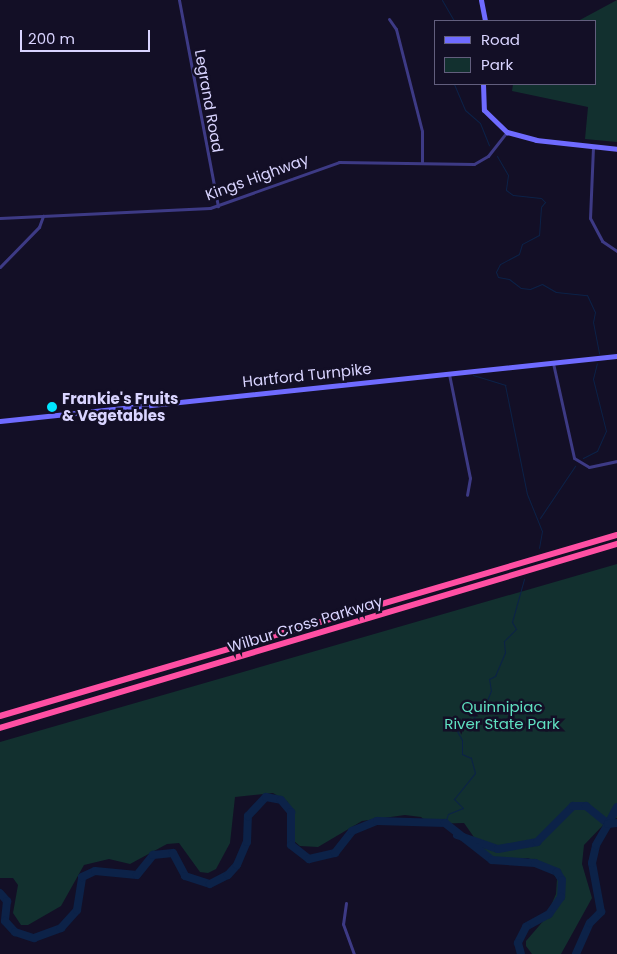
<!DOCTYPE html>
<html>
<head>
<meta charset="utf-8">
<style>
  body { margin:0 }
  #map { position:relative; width:617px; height:954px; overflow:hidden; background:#130f26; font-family:Poppins,sans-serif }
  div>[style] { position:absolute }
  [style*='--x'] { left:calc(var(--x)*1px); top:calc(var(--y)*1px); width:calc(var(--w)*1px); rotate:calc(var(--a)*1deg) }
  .green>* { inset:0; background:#12302f }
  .stream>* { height:1px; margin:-0.5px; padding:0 0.5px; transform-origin:0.5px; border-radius:0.5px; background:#0c2248 }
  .river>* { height:8px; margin:-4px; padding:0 4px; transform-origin:4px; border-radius:4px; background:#0c2248 }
  .street>* { height:3px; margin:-1.5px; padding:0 1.5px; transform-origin:1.5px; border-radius:1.5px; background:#3d3a85 }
  .secondary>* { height:5px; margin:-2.5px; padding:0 2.5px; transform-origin:2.5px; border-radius:2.5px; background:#6f6bff }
  .highway>* { height:6px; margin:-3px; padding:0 3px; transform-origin:3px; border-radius:3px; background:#ff4fa3 }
  .dots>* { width:14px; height:14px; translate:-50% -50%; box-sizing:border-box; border:2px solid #130f26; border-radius:50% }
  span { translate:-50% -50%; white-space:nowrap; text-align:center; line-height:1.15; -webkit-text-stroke:5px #130f26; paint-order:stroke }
  .street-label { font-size:15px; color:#d9d4ff }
  .poi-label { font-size:15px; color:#d9d4ff; font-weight:700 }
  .left { translate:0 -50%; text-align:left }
  .park-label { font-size:15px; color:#5fe0c0 }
  .legend { position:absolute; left:434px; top:20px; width:162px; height:65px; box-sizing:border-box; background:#130f26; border:1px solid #625e7d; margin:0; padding:6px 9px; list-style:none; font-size:15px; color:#d9d4ff }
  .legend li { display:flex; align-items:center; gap:10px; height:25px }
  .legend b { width:25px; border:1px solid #625e7d }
  .scale { position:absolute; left:20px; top:30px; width:130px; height:22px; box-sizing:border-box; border:2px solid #d9d4ff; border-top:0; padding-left:6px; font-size:15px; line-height:18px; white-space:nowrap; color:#d9d4ff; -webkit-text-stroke:4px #130f26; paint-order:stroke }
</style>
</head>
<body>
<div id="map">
  <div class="green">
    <div style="clip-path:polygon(617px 0,617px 142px,585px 139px,588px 107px,512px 91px,513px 84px,596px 84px,596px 21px,578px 21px)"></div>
    <div style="clip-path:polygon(617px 564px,617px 818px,607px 821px,584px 845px,582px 864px,592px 898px,561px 954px,532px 954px,526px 946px,526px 941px,545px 919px,556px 894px,557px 879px,549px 868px,528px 858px,499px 861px,483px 850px,464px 823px,430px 824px,421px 817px,405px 815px,362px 821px,318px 847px,300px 846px,294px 841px,288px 802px,273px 793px,235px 797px,230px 843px,216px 869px,208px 873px,200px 872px,179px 843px,167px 844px,130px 864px,109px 859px,84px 865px,61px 906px,28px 925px,21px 925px,13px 913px,18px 885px,13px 878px,0 878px,0 742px)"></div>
  </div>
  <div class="stream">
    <div style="--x:442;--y:0;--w:24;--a:60"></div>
    <div style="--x:454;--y:84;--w:28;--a:67"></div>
    <div style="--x:465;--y:110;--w:20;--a:41"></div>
    <div style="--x:480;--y:123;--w:24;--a:68"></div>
    <div style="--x:497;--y:156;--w:22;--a:60"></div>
    <div style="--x:508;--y:175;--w:15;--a:98"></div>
    <div style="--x:506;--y:190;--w:9;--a:36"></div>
    <div style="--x:513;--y:195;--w:28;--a:6"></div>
    <div style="--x:541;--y:198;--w:6;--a:45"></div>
    <div style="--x:545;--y:202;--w:6;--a:129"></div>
    <div style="--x:541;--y:207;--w:28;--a:94"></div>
    <div style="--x:539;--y:235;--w:19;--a:152"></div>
    <div style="--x:522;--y:244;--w:10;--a:107"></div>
    <div style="--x:519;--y:254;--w:21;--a:152"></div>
    <div style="--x:500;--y:264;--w:9;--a:117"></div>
    <div style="--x:496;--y:272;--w:5;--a:68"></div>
    <div style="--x:498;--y:277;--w:11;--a:10"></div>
    <div style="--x:509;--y:279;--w:15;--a:37"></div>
    <div style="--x:521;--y:288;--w:9;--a:6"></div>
    <div style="--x:530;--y:289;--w:13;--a:-23"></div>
    <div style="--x:542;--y:284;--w:16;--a:30"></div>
    <div style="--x:556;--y:292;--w:31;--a:6"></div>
    <div style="--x:587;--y:295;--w:19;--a:65"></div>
    <div style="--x:595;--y:312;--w:10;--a:101"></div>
    <div style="--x:593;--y:322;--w:32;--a:79"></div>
    <div style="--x:473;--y:375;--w:34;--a:17"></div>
    <div style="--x:505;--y:385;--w:111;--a:78.6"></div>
    <div style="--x:527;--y:494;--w:40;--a:68"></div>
    <div style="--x:542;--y:531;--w:17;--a:100"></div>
    <div style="--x:583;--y:458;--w:16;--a:-27"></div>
    <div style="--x:597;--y:451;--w:22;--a:-66"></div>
    <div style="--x:606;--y:431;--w:54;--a:-104"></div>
    <div style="--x:593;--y:379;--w:16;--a:-76"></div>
    <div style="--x:540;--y:518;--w:63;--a:-56.1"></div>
    <div style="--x:445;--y:823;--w:9;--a:-72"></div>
    <div style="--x:448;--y:814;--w:16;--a:-22"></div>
    <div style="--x:463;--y:808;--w:13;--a:-135"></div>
    <div style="--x:454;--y:799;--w:33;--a:-51"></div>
    <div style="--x:475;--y:773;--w:16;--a:-105"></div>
    <div style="--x:471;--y:758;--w:10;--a:-156"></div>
    <div style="--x:462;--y:754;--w:14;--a:-90"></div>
    <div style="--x:462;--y:740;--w:10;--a:-119"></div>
    <div style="--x:457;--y:731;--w:15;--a:-28"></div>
    <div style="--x:470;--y:724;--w:12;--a:-59"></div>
    <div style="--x:476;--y:714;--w:8;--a:-97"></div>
    <div style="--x:475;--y:706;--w:9;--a:13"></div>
    <div style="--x:484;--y:708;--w:18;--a:-68"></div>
    <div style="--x:491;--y:691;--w:12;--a:-99"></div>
    <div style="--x:489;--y:679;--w:7;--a:-27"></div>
    <div style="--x:495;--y:676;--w:25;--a:-67"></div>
    <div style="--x:505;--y:653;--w:12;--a:-95"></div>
    <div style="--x:504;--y:641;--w:17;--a:-45"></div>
    <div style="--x:516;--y:629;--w:8;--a:-120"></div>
    <div style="--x:512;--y:622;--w:45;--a:-74.4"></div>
  </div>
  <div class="river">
    <div style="--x:457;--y:835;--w:43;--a:18.9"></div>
    <div style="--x:498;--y:849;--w:40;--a:-10"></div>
    <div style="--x:537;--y:842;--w:51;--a:-45"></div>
    <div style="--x:573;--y:806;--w:13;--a:0"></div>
    <div style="--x:586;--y:806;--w:28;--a:39"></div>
    <div style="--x:608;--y:824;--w:19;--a:-62"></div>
    <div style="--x:0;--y:893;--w:11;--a:49"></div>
    <div style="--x:7;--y:901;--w:20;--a:96"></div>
    <div style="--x:5;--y:921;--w:15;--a:48"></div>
    <div style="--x:15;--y:932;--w:20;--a:18"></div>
    <div style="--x:34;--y:938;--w:29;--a:-20"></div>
    <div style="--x:61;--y:928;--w:24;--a:-48"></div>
    <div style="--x:77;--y:910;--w:33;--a:-81"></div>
    <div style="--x:82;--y:877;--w:14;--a:-25"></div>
    <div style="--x:95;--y:871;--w:42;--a:5.4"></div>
    <div style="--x:137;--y:875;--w:26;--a:-51"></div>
    <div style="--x:153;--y:855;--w:20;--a:-6"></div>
    <div style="--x:173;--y:853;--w:26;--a:62"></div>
    <div style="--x:185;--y:876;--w:26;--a:18"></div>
    <div style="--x:210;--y:884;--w:20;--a:-27"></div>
    <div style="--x:228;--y:875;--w:13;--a:-48"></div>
    <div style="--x:237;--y:865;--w:25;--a:-67"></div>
    <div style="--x:247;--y:842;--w:26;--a:-88"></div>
    <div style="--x:248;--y:816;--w:26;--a:-47"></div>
    <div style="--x:266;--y:797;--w:15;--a:11"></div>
    <div style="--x:281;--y:800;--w:16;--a:50"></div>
    <div style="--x:291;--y:812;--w:33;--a:90"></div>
    <div style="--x:291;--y:845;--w:23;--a:38"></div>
    <div style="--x:309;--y:859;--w:27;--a:-13"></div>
    <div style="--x:335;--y:853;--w:28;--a:-52"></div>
    <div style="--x:352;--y:831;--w:27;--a:-22"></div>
    <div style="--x:377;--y:821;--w:68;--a:1.7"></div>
    <div style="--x:445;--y:823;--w:60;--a:38.2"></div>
    <div style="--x:492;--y:860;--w:43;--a:4"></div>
    <div style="--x:535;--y:863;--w:24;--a:22"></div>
    <div style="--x:557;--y:872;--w:9;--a:58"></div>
    <div style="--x:562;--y:880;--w:17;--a:93"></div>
    <div style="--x:561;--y:897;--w:21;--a:125"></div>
    <div style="--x:549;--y:914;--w:26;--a:151"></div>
    <div style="--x:526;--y:927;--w:18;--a:117"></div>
    <div style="--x:518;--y:943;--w:11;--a:75"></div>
    <div style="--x:576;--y:954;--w:34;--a:-66"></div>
    <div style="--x:590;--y:923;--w:16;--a:-45"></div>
    <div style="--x:601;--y:912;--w:50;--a:-100.4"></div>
    <div style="--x:592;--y:863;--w:18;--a:-77"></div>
    <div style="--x:596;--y:845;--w:24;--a:-60"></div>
    <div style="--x:608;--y:824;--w:9;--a:-6"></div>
  </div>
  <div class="street">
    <div style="--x:179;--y:0;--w:210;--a:79.3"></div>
    <div style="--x:389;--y:19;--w:12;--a:55"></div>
    <div style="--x:396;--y:29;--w:105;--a:75.7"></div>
    <div style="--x:422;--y:131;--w:32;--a:90"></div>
    <div style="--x:593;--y:147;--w:71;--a:92.4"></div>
    <div style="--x:590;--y:218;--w:26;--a:62"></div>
    <div style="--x:602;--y:241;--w:18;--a:34"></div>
    <div style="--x:0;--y:218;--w:210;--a:-2.7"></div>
    <div style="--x:210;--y:208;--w:137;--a:-19.6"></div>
    <div style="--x:339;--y:162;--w:135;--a:0.8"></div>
    <div style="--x:474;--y:164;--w:16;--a:-30"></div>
    <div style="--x:488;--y:156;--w:31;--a:-52"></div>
    <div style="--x:0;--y:267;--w:56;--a:-45.7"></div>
    <div style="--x:39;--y:227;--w:12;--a:-70"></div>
    <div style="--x:553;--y:363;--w:97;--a:77.5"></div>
    <div style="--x:574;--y:458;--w:17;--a:31"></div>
    <div style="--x:589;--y:467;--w:29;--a:-12"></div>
    <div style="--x:449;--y:374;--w:106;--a:78.6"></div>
    <div style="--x:470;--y:478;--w:17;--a:100"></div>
    <div style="--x:346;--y:903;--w:21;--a:98"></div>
    <div style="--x:343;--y:924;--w:32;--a:70"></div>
  </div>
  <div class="secondary">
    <div style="--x:481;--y:0;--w:21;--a:79"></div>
    <div style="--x:483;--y:84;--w:26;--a:88"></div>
    <div style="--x:484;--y:110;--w:32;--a:44"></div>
    <div style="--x:507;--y:132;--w:30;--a:15"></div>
    <div style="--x:536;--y:140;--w:81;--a:6.3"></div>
    <div style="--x:0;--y:421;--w:620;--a:-6.01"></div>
  </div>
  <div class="highway">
    <div style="--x:0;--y:716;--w:643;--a:-16.35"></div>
    <div style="--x:0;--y:728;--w:644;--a:-16.61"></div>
  </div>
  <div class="dots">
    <div style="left:52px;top:407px;background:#00e5ff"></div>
  </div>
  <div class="street-label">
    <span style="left:209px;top:101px;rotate:80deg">Legrand Road</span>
    <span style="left:257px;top:177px;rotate:-20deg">Kings Highway</span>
    <span style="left:307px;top:375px;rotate:-6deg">Hartford Turnpike</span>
    <span style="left:305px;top:624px;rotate:-17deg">Wilbur Cross Parkway</span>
  </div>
  <div class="poi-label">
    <span class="left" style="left:62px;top:407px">Frankie's Fruits<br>&amp; Vegetables</span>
  </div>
  <div class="park-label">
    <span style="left:502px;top:715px">Quinnipiac<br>River State Park</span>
  </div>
  <ul class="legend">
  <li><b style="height:6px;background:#6f6bff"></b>Road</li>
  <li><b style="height:14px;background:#12302f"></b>Park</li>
  </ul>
  <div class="scale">200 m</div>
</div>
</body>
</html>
